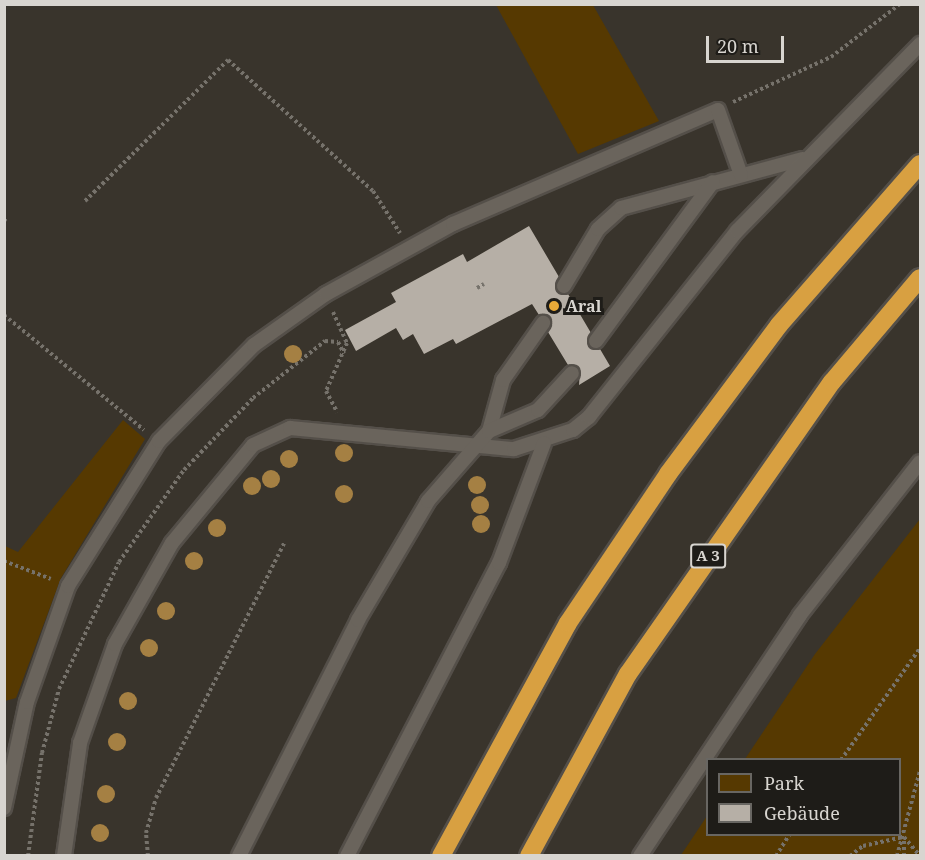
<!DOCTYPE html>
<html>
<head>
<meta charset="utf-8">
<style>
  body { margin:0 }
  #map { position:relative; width:925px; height:860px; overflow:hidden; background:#39342c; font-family:"Noto Serif",serif }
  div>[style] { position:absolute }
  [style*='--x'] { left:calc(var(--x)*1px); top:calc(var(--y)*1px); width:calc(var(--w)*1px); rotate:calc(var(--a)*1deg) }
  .green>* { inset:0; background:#563901 }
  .building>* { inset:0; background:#b6afa6 }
  .path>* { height:4px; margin-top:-2px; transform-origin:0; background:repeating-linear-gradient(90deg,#76726b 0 3px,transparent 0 6px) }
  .roads { filter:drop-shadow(2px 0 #544f49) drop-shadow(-2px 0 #544f49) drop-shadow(0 2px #544f49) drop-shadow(0 -2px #544f49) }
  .lane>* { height:14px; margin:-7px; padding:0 7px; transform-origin:7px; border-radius:7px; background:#6a645c }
  .highway>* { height:18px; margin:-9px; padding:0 9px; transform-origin:9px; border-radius:9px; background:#d8a041 }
  .trees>* { width:18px; height:18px; margin:-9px; border-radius:50%; background:#a58043 }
  .dots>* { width:16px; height:16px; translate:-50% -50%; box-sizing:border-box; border:3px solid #1e1c18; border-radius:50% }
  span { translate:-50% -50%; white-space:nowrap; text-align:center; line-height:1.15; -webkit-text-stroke:6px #1e1c18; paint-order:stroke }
  .shield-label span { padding:2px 4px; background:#1e1c18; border:2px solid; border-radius:4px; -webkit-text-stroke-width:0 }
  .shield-label { font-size:15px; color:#d8d5d0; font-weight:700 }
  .poi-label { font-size:16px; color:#d8d5d0; font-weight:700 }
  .left { translate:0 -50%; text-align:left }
  .frame { position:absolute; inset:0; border:6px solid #d8d5d0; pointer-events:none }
  .legend { position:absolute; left:706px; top:758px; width:195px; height:78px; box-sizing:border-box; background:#1e1c18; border:2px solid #686662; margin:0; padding:8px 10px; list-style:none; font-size:18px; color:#d8d5d0 }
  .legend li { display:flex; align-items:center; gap:12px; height:30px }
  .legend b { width:30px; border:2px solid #686662 }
  .scale { position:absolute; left:706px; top:36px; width:78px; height:27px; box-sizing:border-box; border:3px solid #d8d5d0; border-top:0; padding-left:8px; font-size:18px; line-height:21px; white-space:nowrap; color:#d8d5d0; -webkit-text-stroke:4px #1e1c18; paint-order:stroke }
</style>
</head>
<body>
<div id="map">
  <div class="green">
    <div style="clip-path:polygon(496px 5px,593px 5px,659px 121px,578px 154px)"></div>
    <div style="clip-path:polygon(123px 420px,145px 439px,61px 578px,16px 698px,5px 701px,5px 546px,18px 552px)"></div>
    <div style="clip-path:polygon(920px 519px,920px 855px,681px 855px,707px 816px,708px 834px,900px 834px,900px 760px,745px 759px,815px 654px)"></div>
  </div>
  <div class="building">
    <div style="clip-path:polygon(529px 226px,559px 277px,556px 291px,568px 294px,591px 333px,588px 345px,600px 349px,610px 366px,579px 385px,580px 370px,568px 365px,548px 332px,551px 319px,539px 315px,532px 304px,456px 344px,453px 339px,424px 354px,413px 334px,403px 340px,396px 328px,356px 351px,345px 330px,396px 302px,391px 293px,463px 254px,467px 262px)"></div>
  </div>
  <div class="path">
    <div style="--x:733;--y:102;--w:108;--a:-24.7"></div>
    <div style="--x:831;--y:57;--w:87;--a:-37.5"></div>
    <div style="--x:85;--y:201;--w:201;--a:-44.6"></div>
    <div style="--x:228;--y:60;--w:195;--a:42.1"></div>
    <div style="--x:373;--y:191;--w:50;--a:57.3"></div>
    <div style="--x:4;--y:221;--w:5;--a:-53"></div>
    <div style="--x:477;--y:288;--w:8;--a:-30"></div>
    <div style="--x:333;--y:312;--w:34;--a:66"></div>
    <div style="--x:347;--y:343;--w:52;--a:113.6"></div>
    <div style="--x:326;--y:391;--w:24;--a:62"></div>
    <div style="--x:4;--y:315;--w:181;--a:39.4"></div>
    <div style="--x:4;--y:561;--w:50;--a:21"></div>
    <div style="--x:841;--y:760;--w:137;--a:-54.8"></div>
    <div style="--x:904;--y:837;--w:25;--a:50"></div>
    <div style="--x:28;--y:856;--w:104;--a:-82.3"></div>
    <div style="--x:42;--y:753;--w:66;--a:-75.1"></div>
    <div style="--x:59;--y:689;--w:140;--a:-64.7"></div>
    <div style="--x:119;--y:562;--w:113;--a:-54.8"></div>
    <div style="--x:184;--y:470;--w:100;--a:-46.2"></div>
    <div style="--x:253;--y:398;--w:92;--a:-38.4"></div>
    <div style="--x:325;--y:341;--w:13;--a:4"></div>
    <div style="--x:338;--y:342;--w:13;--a:63"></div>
    <div style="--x:148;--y:856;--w:23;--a:-95"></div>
    <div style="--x:146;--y:833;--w:36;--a:-74"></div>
    <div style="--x:156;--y:798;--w:285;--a:-63.3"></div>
    <div style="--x:776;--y:856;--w:26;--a:-58"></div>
    <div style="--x:850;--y:856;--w:16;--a:-38"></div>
    <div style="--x:863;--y:846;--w:41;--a:-12.7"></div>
    <div style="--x:897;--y:856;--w:88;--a:-74.9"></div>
    <div style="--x:904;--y:856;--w:15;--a:-90"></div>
  </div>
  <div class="roads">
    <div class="lane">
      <div style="--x:564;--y:286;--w:66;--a:-59.2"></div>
      <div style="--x:598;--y:229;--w:31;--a:-42"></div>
      <div style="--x:621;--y:208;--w:188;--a:-15.1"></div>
      <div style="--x:596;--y:341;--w:197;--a:-53.7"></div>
      <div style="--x:489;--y:431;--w:53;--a:-74.6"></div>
      <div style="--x:503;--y:380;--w:70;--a:-54.9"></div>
      <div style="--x:4;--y:808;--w:108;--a:-77.8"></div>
      <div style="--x:27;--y:702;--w:123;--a:-70.5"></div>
      <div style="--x:68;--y:586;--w:171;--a:-57.9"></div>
      <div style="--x:159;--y:441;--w:135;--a:-45.3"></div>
      <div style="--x:254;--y:345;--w:88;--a:-35.3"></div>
      <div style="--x:326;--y:294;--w:145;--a:-28.9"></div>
      <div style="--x:453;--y:224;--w:288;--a:-23.3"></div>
      <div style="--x:718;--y:110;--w:69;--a:70.5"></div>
      <div style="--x:64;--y:856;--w:114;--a:-81.9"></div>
      <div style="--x:80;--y:743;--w:105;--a:-70.5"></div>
      <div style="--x:115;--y:644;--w:116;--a:-60.6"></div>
      <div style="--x:172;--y:543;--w:127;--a:-50.4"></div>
      <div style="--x:253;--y:445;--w:41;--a:-24.7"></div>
      <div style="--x:290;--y:428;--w:225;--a:5.4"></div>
      <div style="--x:514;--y:449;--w:62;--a:-17.9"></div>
      <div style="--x:573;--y:430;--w:21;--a:-39"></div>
      <div style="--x:589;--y:417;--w:238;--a:-51.5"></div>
      <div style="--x:737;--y:231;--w:262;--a:-45.6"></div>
      <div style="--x:239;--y:856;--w:264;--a:-63.2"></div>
      <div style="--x:358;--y:620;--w:138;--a:-59.5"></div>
      <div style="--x:428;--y:501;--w:93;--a:-48.9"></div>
      <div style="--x:489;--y:431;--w:53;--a:-23.2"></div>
      <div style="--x:538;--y:410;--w:50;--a:-47.4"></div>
      <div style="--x:347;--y:856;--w:330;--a:-62.6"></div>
      <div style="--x:499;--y:563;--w:128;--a:-69.4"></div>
      <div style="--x:640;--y:856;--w:289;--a:-56.4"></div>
      <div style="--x:800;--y:615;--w:194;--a:-51.9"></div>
    </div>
    <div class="highway">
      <div style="--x:441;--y:856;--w:265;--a:-61.4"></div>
      <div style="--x:568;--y:623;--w:179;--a:-56.1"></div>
      <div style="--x:668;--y:474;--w:186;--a:-53.3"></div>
      <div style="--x:779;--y:325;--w:214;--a:-48.8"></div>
      <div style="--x:529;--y:856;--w:207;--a:-61.5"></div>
      <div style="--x:628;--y:674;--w:356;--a:-55.1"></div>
      <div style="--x:832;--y:382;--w:136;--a:-49.8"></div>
    </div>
  </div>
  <div class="trees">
    <div style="left:293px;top:354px"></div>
    <div style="left:344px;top:453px"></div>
    <div style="left:289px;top:459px"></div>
    <div style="left:271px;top:479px"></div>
    <div style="left:477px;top:485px"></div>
    <div style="left:252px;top:486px"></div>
    <div style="left:344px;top:494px"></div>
    <div style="left:480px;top:505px"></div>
    <div style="left:481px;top:524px"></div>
    <div style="left:217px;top:528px"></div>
    <div style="left:194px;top:561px"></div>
    <div style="left:166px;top:611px"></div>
    <div style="left:149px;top:648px"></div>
    <div style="left:128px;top:701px"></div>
    <div style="left:117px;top:742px"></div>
    <div style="left:106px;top:794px"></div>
    <div style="left:100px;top:833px"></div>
  </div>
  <div class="dots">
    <div style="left:554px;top:306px;background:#eaaa38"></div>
  </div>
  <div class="shield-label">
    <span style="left:708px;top:556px">A 3</span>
  </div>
  <div class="poi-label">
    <span class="left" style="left:566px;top:306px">Aral</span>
  </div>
  <div class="frame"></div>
  <ul class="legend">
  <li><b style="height:16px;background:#563901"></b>Park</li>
  <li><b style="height:16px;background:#b6afa6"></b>Gebäude</li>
  </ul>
  <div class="scale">20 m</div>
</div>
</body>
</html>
